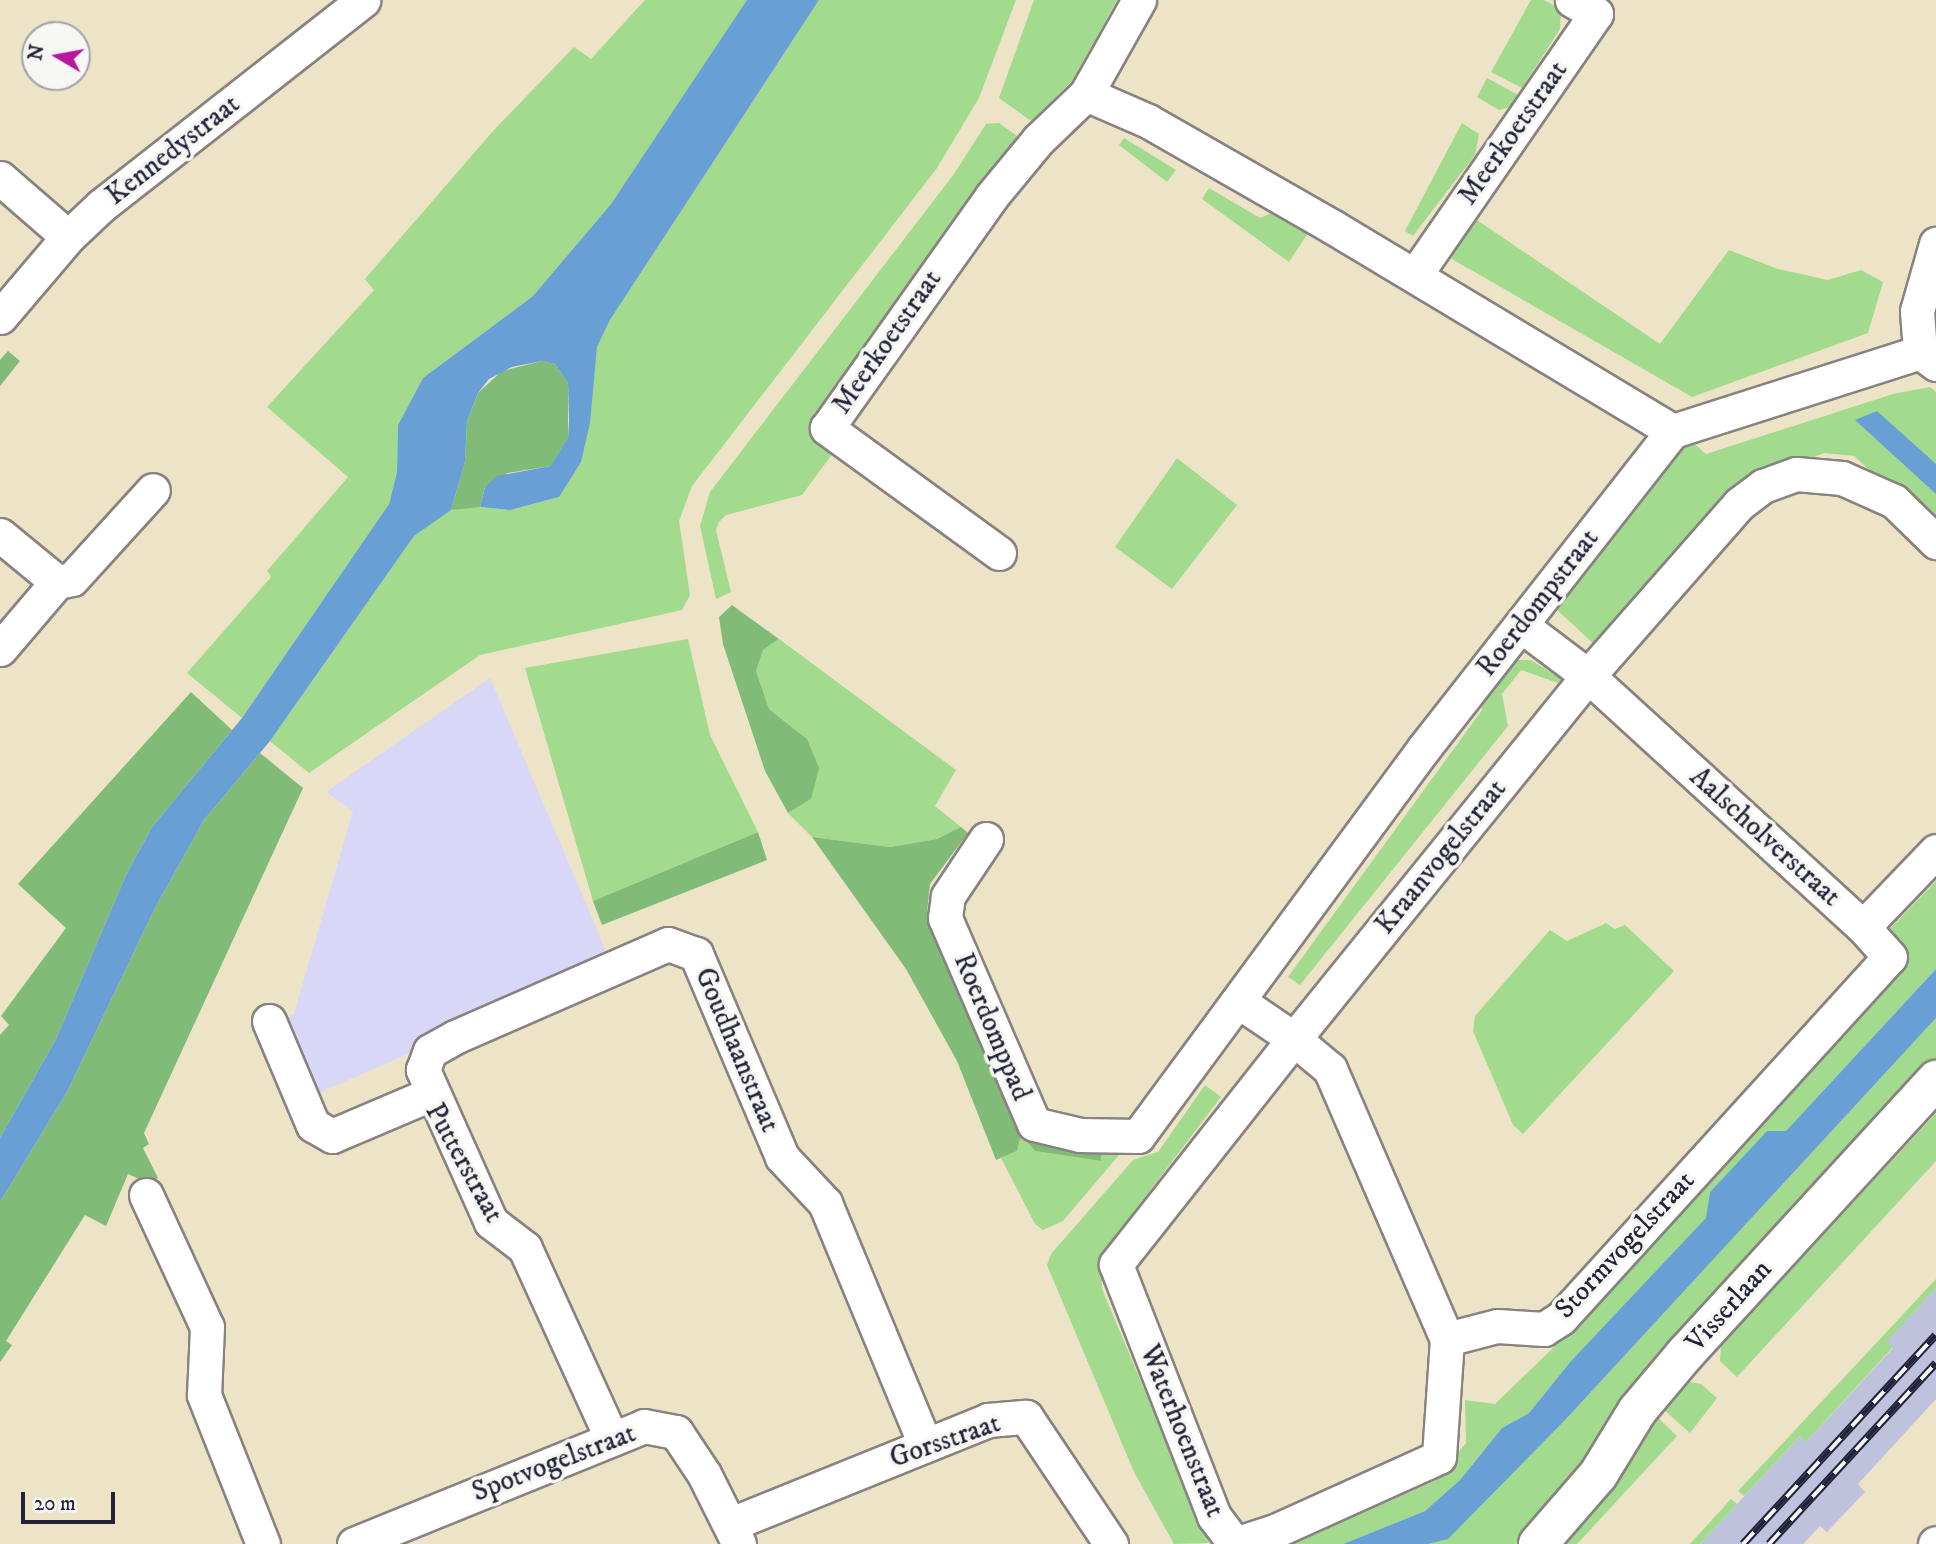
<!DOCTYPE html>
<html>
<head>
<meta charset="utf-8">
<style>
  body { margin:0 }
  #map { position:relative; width:1936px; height:1544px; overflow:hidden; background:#ede3c6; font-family:"IM FELL DW Pica",serif }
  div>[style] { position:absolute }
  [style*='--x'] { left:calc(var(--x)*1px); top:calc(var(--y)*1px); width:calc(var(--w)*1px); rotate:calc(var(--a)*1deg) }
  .built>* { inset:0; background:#d8d7f8 }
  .industrial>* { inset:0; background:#bfc2dd }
  .green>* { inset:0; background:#a2db8d }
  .forest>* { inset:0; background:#81bb78 }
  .water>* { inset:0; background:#68a0d6 }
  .roads { filter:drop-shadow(2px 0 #888280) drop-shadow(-2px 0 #888280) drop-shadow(0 2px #888280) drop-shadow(0 -2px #888280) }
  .street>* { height:33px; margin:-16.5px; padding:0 16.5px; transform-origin:16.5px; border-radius:16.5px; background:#fff }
  .secondary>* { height:38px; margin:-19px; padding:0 19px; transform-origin:19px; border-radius:19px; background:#fff }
  .rail>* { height:8px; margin-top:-4px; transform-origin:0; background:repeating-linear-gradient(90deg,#f6f6f2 0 16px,#22223b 0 32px); box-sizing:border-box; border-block:2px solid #22223b }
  span { translate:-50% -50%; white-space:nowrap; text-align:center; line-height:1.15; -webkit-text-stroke:7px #f6f6f2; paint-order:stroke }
  .street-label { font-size:28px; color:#22223b }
  .north { position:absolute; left:21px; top:21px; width:70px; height:70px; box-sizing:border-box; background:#f6f6f2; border:2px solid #a1a1a9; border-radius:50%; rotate:280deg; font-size:19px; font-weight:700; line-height:28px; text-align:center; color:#22223b }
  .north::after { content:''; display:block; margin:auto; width:24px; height:32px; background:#b5179e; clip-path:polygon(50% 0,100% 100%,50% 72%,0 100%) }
  .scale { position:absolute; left:21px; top:1492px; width:94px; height:32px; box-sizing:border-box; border:4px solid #22223b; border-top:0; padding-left:9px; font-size:21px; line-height:24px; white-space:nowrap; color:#22223b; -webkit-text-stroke:5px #f6f6f2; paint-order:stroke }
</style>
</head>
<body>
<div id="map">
  <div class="built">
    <div style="clip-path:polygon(490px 678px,612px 965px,316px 1094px,285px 1018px,294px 1014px,353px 811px,326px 792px)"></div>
  </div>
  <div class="industrial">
    <div style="clip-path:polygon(1936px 1288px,1936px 1399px,1858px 1484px,1865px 1492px,1827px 1532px,1820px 1526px,1803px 1544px,1700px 1544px,1800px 1436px,1807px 1441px,1893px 1348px,1886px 1341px)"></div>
  </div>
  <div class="green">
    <div style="clip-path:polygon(645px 0,748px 0,611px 204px,533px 296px,423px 378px,398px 425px,397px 472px,389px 504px,242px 718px,187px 673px,271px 577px,267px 571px,348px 477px,267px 407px,374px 290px,365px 279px,493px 131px,574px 47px,591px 59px)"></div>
    <div style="clip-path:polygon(819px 0,1016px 0,979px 98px,937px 168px,692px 486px,679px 521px,690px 595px,682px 610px,480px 655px,309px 773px,270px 741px,414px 536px,448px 511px,469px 506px,510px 510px,559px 497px,593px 384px,597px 347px,610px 320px)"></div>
    <div style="clip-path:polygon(1034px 0,1117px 0,1072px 81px,1031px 121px,999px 98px)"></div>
    <div style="clip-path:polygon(1531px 0,1544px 0,1561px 9px,1560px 29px,1522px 88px,1491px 72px)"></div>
    <div style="clip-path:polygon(1487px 78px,1520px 96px,1514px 106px,1499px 110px,1477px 97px)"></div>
    <div style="clip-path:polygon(999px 123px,1020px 138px,808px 430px,833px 453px,802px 495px,726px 515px,719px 522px,716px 530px,731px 592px,716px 599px,700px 526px,710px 492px,954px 174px,986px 124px)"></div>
    <div style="clip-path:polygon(1462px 123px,1479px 134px,1475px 155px,1413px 236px,1405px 231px)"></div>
    <div style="clip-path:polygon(1124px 138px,1176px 170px,1167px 182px,1119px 145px)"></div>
    <div style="clip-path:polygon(1209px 188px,1260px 218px,1276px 211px,1312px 227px,1289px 262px,1202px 199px)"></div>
    <div style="clip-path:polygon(1465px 212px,1660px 344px,1729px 250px,1778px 269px,1828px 280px,1861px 270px,1883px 282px,1868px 333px,1692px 397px,1438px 251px)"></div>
    <div style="clip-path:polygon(1930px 387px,1936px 392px,1936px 532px,1854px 456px,1824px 453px,1742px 486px,1596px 646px,1554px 607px,1560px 584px,1576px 586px,1654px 487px,1648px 471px,1692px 442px,1706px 454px,1893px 394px)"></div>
    <div style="clip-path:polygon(1177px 458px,1237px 505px,1172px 589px,1115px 547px)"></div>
    <div style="clip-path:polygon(688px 639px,710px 735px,758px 832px,593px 901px,525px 668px)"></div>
    <div style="clip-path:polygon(779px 639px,956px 770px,935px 806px,961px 827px,937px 839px,890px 847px,812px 837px,788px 813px,811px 799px,807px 739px,769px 709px,756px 671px,763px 650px)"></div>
    <div style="clip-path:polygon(1517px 660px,1531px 660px,1561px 679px,1558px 683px,1521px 670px,1502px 694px,1508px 726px,1300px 985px,1288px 977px,1482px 710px,1481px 705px)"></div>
    <div style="clip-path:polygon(1936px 881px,1936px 969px,1786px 1131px,1767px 1131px,1710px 1192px,1707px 1218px,1571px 1361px,1529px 1413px,1502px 1428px,1460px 1480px,1425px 1511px,1343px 1544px,1292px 1544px,1435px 1481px,1466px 1443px,1465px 1400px,1495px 1404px,1551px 1350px,1902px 967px,1885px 934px)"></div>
    <div style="clip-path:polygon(1606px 923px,1615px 929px,1625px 925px,1674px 971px,1523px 1134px,1513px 1125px,1473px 1031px,1475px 1016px,1550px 930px,1567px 941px)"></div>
    <div style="clip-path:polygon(1936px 1018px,1936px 1060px,1627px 1395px,1590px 1463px,1516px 1544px,1428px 1544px,1567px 1418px)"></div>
    <div style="clip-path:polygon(1205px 1085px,1221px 1097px,1129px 1218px,1102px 1271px,1102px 1289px,1209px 1543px,1174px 1544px,1134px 1472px,1047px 1265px,1051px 1254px,1133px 1160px,1158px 1152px)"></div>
    <div style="clip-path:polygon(1936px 1113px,1936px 1161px,1737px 1377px,1720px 1361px,1721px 1346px)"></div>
    <div style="clip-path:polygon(1021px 1135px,1035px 1151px,1101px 1161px,1102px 1149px,1124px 1149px,1063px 1221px,1043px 1230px,1035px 1224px,1001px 1158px,1017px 1151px)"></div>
    <div style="clip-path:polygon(1936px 1279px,1936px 1288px,1887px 1341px,1893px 1347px,1806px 1442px,1800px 1436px,1744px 1496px,1738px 1491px)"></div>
    <div style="clip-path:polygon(1690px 1382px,1701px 1384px,1717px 1398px,1690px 1433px,1663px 1409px)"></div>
    <div style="clip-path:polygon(1650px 1410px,1677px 1436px,1577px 1544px,1556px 1544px)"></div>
    <div style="clip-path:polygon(1731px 1499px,1737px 1504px,1700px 1544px,1690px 1544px)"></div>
  </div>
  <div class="forest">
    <div style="clip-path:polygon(8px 351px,20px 361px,0 386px,0 360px)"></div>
    <div style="clip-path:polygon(542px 361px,555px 364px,568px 383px,568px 438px,561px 454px,551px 466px,508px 473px,485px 487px,480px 507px,451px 510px,465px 462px,467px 421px,478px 393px,502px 371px)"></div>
    <div style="clip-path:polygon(732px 605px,779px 639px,763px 650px,756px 671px,769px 709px,807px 739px,819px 768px,811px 799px,788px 813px,765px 771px,723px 644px,719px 617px)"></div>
    <div style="clip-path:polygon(191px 692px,232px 730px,152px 827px,126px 875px,56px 1039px,0 1138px,0 1035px,9px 1025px,1px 1016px,66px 928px,18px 884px)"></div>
    <div style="clip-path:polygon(260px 753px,303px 788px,144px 1133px,149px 1144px,143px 1148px,158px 1178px,148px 1183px,128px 1174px,106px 1226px,85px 1215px,6px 1341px,12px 1345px,0 1362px,0 1202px,67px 1092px,155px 908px,204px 820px)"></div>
    <div style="clip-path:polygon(961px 827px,968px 833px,930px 884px,927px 913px,1021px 1135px,1102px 1149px,1101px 1161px,1035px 1151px,1021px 1135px,1017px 1151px,996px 1160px,957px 1061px,906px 969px,812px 837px,890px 847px,937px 839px)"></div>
    <div style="clip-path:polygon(758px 832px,767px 860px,602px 925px,593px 901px)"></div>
  </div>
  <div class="water">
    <div style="clip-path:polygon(747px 0,819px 0,610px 320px,597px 347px,590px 423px,581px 462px,559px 497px,510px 510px,480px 507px,485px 487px,497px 476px,551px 466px,568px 438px,569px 421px,568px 383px,555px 364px,542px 361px,512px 367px,489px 379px,478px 393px,467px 421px,465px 462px,451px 510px,414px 536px,270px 741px,204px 820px,155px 908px,67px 1092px,0 1202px,0 1138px,56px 1039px,126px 875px,152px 827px,242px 718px,389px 504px,397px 472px,398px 425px,423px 378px,533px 296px,611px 204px)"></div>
    <div style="clip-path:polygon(1877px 411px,1936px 464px,1936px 494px,1855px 420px)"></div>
    <div style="clip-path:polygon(1936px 969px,1936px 1018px,1567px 1418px,1448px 1539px,1428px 1544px,1343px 1544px,1425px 1511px,1460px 1480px,1502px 1428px,1529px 1413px,1571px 1361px,1706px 1218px,1710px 1192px,1767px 1131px,1786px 1131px)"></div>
  </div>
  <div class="roads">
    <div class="street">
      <div style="--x:1086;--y:94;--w:108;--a:-60.6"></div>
      <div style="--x:0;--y:178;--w:90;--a:40.9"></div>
      <div style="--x:1415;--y:275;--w:318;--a:-55.3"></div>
      <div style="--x:1596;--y:14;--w:28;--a:-150"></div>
      <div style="--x:0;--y:317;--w:105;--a:-49.6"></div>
      <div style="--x:68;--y:237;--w:47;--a:-43.3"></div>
      <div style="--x:102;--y:205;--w:332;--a:-38.1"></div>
      <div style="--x:1920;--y:352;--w:41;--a:-94.2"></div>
      <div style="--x:1917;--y:311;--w:70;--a:-74.2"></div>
      <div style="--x:0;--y:535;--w:74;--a:39.5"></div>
      <div style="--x:57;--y:582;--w:15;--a:-11"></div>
      <div style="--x:72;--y:579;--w:120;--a:-47.7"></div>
      <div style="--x:999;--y:553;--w:213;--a:-144"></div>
      <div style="--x:827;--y:428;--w:283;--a:-54.6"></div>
      <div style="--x:991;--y:197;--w:74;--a:-50.5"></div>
      <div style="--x:1038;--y:140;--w:66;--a:-43.8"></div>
      <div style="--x:1086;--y:94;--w:68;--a:23.5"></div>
      <div style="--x:1148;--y:121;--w:213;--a:29.8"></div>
      <div style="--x:1333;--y:227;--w:397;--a:31"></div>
      <div style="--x:0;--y:649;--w:88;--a:-49.6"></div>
      <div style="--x:986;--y:839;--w:69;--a:123.7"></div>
      <div style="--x:948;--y:896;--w:22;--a:98"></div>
      <div style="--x:945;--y:918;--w:224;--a:66.6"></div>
      <div style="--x:1034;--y:1124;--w:47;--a:13.4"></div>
      <div style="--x:1080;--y:1135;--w:58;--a:1"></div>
      <div style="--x:1138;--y:1136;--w:482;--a:-53.6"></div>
      <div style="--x:1424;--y:748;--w:403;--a:-51.9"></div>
      <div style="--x:1673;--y:431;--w:259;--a:-17.7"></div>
      <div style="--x:1920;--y:352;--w:20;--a:37"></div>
      <div style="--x:1863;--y:927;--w:105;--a:-46.2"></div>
      <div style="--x:1238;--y:1001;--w:68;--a:34.2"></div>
      <div style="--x:1294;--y:1039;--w:47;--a:39.8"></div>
      <div style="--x:1330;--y:1069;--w:294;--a:66.6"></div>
      <div style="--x:1447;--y:1339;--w:118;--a:93.9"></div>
      <div style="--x:1439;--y:1457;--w:180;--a:155.7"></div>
      <div style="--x:1275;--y:1531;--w:42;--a:162"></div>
      <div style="--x:1235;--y:1544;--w:35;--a:-127"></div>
      <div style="--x:1214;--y:1516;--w:270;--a:-111.3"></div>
      <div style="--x:1116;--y:1264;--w:287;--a:-51.7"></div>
      <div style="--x:1294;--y:1039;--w:467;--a:-51"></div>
      <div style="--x:1588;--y:676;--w:229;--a:-48.7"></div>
      <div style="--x:1739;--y:504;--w:30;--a:-37"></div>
      <div style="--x:1763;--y:486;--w:35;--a:-20"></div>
      <div style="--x:1796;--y:474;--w:46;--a:5"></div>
      <div style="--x:1842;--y:478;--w:57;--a:23.9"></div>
      <div style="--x:1894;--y:501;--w:59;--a:44.3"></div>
      <div style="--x:269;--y:1021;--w:113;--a:67.1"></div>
      <div style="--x:313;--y:1125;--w:22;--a:30"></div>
      <div style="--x:332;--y:1136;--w:108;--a:-23"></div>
      <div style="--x:146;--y:1195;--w:145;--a:65.2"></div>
      <div style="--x:207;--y:1327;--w:68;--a:92.5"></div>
      <div style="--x:204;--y:1395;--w:160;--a:68.4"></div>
      <div style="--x:1447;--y:1339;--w:52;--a:-14.6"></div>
      <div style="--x:1497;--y:1326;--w:47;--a:3.7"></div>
      <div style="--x:1544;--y:1329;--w:20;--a:-33"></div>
      <div style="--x:1561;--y:1318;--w:488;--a:-47.7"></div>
      <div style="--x:1890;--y:957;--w:40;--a:-132"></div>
      <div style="--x:1863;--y:927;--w:372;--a:-137.6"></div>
      <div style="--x:1588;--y:676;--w:83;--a:-142.9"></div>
      <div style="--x:611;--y:1437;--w:208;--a:-114.5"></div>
      <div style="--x:525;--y:1248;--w:43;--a:-142.6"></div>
      <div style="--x:491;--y:1222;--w:167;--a:-114.1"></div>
      <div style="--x:423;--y:1070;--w:20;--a:-70"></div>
      <div style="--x:430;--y:1051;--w:29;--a:-29"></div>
      <div style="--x:455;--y:1037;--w:232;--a:-23.6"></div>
      <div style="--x:668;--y:944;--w:30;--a:20"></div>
      <div style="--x:696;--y:954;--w:220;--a:67"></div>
      <div style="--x:782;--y:1157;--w:63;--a:46.9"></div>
      <div style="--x:825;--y:1203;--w:262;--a:67.5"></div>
      <div style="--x:731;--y:1524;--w:277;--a:-22"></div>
      <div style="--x:988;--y:1420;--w:38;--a:-5"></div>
      <div style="--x:1026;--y:1417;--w:153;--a:56.2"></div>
      <div style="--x:354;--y:1544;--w:313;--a:-22.1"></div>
      <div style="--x:644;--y:1426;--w:33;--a:11"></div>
      <div style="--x:676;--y:1432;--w:50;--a:56.3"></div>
      <div style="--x:704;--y:1474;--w:78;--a:63.4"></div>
      <div style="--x:1935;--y:1544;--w:1;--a:-45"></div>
    </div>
    <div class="secondary">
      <div style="--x:1538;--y:1544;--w:91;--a:-49"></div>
      <div style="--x:1598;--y:1475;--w:75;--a:-58.6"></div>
      <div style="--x:1637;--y:1411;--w:75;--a:-49.9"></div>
      <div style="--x:1685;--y:1354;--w:372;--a:-47.5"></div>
    </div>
  </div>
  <div class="rail">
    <div style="--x:1743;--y:1544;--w:284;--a:-47.3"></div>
    <div style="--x:1769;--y:1544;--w:246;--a:-47.3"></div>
  </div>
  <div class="street-label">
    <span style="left:1513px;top:133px;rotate:-55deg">Meerkoetstraat</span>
    <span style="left:173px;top:150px;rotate:-38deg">Kennedystraat</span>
    <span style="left:887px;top:342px;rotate:-55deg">Meerkoetstraat</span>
    <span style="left:1538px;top:603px;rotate:-52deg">Roerdompstraat</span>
    <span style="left:1765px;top:837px;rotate:42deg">Aalscholverstraat</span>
    <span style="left:1441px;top:857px;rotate:-51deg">Kraanvogelstraat</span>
    <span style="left:992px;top:1027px;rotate:67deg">Roerdomppad</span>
    <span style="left:737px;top:1050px;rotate:67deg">Goudhaanstraat</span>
    <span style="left:464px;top:1163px;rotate:61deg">Putterstraat</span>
    <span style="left:1625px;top:1245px;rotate:-47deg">Stormvogelstraat</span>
    <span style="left:1729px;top:1306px;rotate:-48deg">Visserlaan</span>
    <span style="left:1182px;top:1431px;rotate:68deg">Waterhoenstraat</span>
    <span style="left:945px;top:1441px;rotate:-19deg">Gorsstraat</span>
    <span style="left:554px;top:1463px;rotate:-21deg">Spotvogelstraat</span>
  </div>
  <div class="north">N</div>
  <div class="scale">20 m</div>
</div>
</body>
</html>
